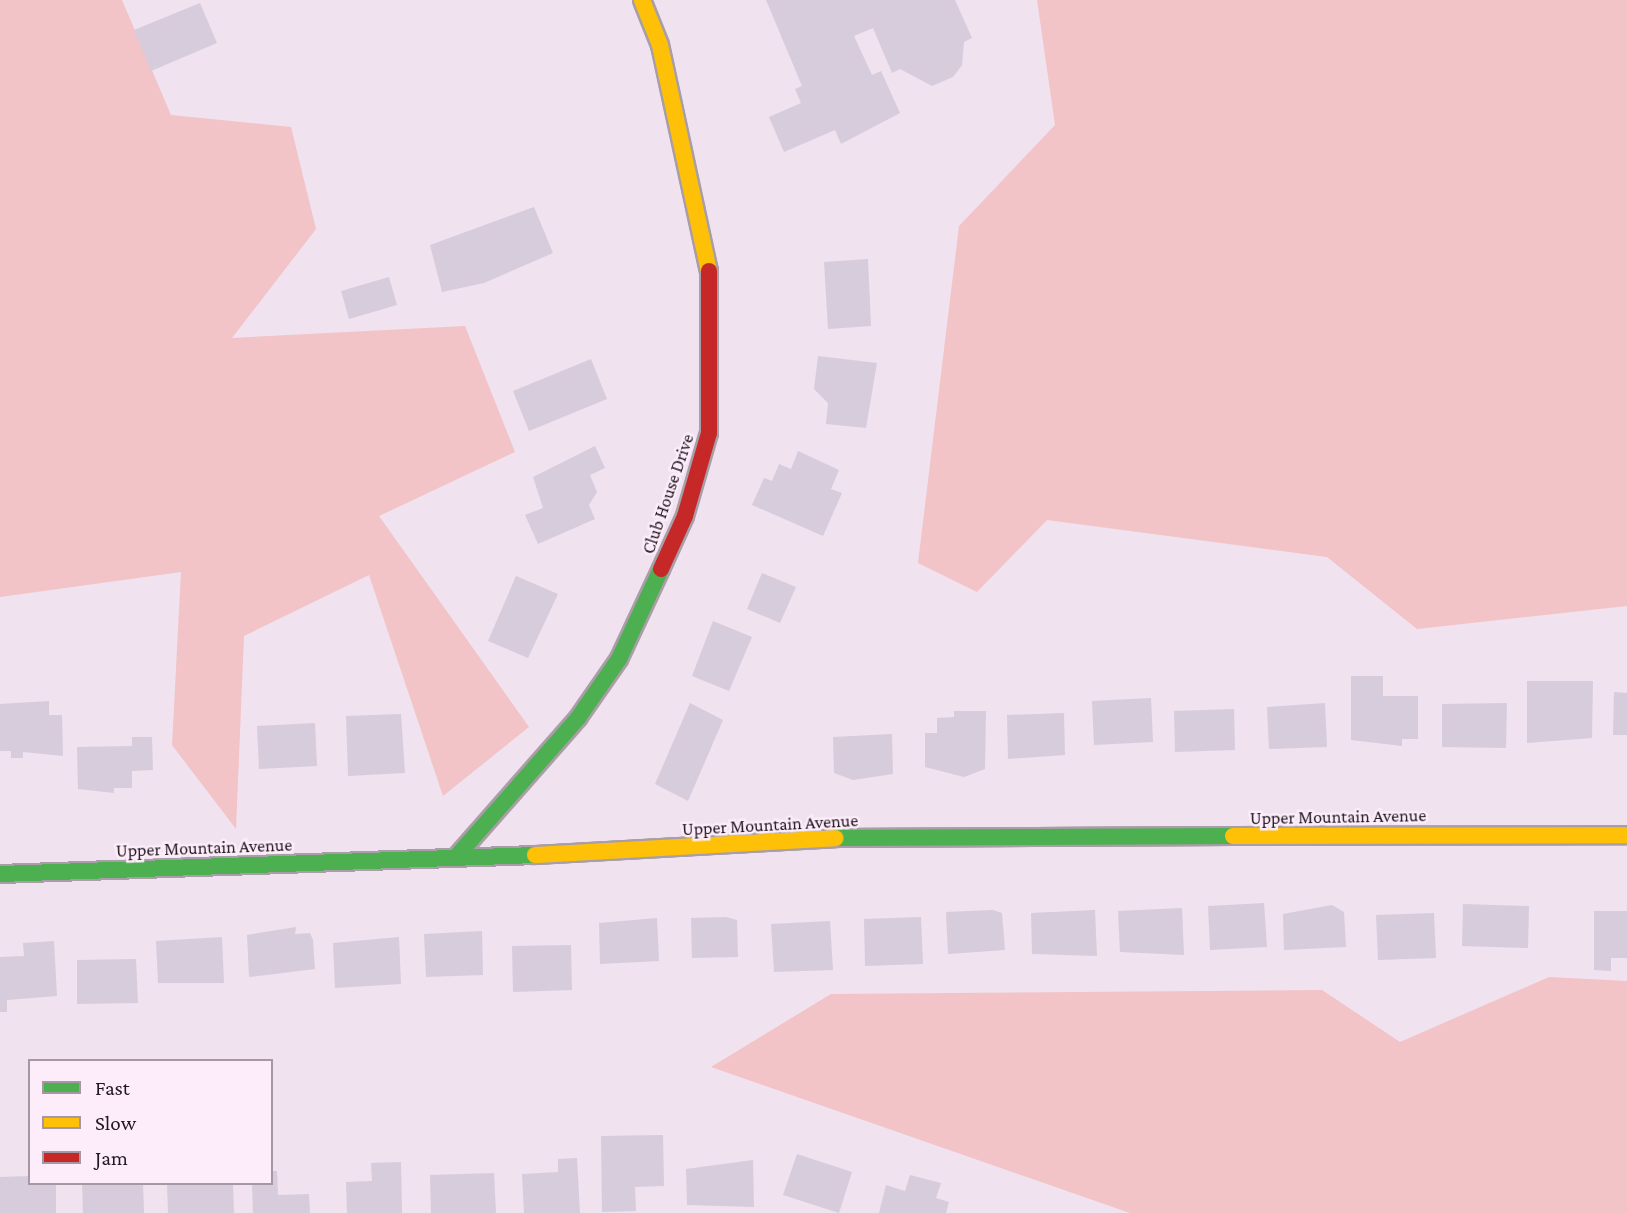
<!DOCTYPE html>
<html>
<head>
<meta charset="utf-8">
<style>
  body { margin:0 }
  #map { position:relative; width:1627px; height:1213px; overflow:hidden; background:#f0e2ee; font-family:"Crimson Pro",serif }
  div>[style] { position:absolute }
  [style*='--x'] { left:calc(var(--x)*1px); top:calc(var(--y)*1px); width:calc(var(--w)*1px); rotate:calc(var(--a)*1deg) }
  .green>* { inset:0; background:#f2c3c7 }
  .building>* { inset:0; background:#d7ccdb }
  .roads { filter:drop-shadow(2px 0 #a99ea7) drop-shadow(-2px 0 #a99ea7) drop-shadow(0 2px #a99ea7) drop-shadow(0 -2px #a99ea7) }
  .fast>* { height:16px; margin:-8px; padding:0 8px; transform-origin:8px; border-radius:8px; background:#4caf50 }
  .slow>* { height:16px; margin:-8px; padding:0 8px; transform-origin:8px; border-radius:8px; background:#ffc107 }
  .jam>* { height:16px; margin:-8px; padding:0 8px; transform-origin:8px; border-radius:8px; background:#c62828 }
  span { translate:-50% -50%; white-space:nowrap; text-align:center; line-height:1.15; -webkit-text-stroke:5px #fdedfa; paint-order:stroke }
  .street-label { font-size:18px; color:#21181f }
  .legend { position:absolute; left:28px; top:1059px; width:245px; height:126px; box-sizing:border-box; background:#fdedfa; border:2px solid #a598a2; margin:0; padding:9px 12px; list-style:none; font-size:21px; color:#21181f }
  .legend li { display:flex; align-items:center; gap:14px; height:35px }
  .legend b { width:35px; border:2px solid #a598a2 }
</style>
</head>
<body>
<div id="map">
  <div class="green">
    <div style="clip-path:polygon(0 0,122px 0,171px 115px,291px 127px,316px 229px,232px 338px,465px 326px,515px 452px,379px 516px,529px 727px,443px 796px,369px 575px,244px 636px,236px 829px,172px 745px,181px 572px,0 597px)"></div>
    <div style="clip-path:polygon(1037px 0,1627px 0,1627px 606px,1417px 629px,1327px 557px,1047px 520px,977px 592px,918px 563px,959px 226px,1055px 125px)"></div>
    <div style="clip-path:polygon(1549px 977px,1627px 981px,1627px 1213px,1130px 1213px,711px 1067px,831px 994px,1322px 990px,1400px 1042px)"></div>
  </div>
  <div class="building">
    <div style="clip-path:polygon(766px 0,955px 0,972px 38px,964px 42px,962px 65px,953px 77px,932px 86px,900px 69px,892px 73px,873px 28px,854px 36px,872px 75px,881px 71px,900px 113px,841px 144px,835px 130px,784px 152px,769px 117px,801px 103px,795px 89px,802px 86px)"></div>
    <div style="clip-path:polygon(200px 3px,217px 43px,151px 71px,134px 30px)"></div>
    <div style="clip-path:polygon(534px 207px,553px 253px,484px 283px,442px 292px,430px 245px)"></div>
    <div style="clip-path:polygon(868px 259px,871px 326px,828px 329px,824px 262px)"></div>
    <div style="clip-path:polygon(389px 277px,397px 305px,349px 319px,341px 291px)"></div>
    <div style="clip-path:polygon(818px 356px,877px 363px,866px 428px,826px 424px,828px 403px,814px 389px)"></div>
    <div style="clip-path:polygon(591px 359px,607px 399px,529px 431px,513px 391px)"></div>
    <div style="clip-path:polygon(595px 446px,605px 468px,590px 475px,597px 492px,589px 505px,595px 519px,538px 544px,525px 515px,543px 508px,533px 477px)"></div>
    <div style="clip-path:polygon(798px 451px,839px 470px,831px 489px,842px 493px,823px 536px,752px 505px,764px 478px,772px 481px,779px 464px,791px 469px)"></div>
    <div style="clip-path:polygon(762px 573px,796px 587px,780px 623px,747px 609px)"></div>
    <div style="clip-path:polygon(516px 576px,558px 594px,528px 658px,488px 641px)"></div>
    <div style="clip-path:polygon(713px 621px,752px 637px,729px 691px,692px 676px)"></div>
    <div style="clip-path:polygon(1351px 676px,1383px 676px,1383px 696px,1418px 696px,1418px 739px,1402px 739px,1402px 746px,1351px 740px)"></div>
    <div style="clip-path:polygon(1527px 681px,1593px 681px,1592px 738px,1527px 743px)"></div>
    <div style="clip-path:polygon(1614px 692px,1627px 693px,1627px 735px,1613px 735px)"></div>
    <div style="clip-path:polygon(1151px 698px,1153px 742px,1094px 745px,1092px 701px)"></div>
    <div style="clip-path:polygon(49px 701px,49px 715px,62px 715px,63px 756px,23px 752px,23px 758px,11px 758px,11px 751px,0 751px,0 704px)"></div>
    <div style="clip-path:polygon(690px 703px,723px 720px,688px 801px,655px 784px)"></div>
    <div style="clip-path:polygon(1325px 703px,1327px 747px,1269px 749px,1267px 707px)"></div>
    <div style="clip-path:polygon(1507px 703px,1506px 748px,1442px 747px,1442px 704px)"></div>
    <div style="clip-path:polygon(1234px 709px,1235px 750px,1175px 752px,1174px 711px)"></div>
    <div style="clip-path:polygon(954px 711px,986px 711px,985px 769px,964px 777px,925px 767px,925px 733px,937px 733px,937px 718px,954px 717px)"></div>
    <div style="clip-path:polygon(1064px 713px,1065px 755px,1008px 759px,1007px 715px)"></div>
    <div style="clip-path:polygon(401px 714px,405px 773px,348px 776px,346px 716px)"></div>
    <div style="clip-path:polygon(315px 723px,317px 766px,259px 769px,257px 726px)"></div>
    <div style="clip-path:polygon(892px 734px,893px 774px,853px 780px,834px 773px,833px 737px)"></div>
    <div style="clip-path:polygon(132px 737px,152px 737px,153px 770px,132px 771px,132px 788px,114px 788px,114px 793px,78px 789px,77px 747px,132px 746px)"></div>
    <div style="clip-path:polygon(1264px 903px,1267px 947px,1210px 950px,1208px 906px)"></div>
    <div style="clip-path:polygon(1463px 904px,1529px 906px,1528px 948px,1462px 946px)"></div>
    <div style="clip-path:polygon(1332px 905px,1344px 912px,1346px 947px,1284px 950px,1283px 914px)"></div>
    <div style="clip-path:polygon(1182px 908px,1184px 955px,1120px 952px,1118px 911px)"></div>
    <div style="clip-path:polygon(993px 910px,1002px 913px,1005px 950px,948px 954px,946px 912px)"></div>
    <div style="clip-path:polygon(1095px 910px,1097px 956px,1032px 954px,1031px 913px)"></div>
    <div style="clip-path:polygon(1594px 911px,1627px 911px,1627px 958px,1611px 958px,1611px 971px,1594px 970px)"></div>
    <div style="clip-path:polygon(1434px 913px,1436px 958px,1378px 960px,1376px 915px)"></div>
    <div style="clip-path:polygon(726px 917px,737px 920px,738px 957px,692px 958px,691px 918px)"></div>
    <div style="clip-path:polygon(921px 917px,923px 964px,865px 966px,864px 919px)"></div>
    <div style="clip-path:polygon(657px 918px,659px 961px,600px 964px,599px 923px)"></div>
    <div style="clip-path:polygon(830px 921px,833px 970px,774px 972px,771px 924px)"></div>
    <div style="clip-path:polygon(296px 927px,295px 934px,310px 933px,313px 940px,315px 969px,249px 977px,247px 935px)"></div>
    <div style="clip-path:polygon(482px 931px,483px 975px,426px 977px,424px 934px)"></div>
    <div style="clip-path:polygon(222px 937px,224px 983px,158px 983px,156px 941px)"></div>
    <div style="clip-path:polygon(399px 937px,401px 984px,335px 988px,333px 943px)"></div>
    <div style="clip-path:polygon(54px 941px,57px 996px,7px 1000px,7px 1012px,0 1012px,0 957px,24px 956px,23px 943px)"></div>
    <div style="clip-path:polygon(571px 945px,572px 990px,513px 992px,512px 946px)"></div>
    <div style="clip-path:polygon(136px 959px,138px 1003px,77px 1004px,77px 960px)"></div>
    <div style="clip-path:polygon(663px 1135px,664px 1186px,635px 1187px,636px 1211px,602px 1212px,601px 1136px)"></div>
    <div style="clip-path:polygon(797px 1154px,852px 1172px,839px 1213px,783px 1195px)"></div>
    <div style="clip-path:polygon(577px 1158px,580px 1213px,524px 1213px,522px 1174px,558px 1172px,558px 1159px)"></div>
    <div style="clip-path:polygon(753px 1160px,754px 1207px,687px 1205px,686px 1169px)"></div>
    <div style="clip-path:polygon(401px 1162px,402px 1213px,347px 1213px,346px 1182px,372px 1181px,371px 1163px)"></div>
    <div style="clip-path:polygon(271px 1171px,277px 1171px,278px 1195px,309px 1194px,310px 1213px,253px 1213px,252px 1183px,271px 1183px)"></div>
    <div style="clip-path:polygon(494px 1173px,496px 1213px,431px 1213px,430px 1175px)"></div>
    <div style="clip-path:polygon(910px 1175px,941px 1183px,936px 1198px,949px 1202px,946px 1213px,879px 1213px,886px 1185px,905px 1191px)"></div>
    <div style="clip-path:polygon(30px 1176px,30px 1183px,56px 1183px,56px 1213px,0 1213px,0 1177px)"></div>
    <div style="clip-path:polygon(82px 1183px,143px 1183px,144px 1213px,83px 1213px)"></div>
    <div style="clip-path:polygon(167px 1183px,233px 1183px,234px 1213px,168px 1213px)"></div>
  </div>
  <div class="roads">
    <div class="fast">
      <div style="--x:836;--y:838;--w:397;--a:-0.3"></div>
      <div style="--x:456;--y:857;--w:185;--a:-48.7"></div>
      <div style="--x:578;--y:718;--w:72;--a:-55.2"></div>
      <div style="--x:619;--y:659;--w:99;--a:-65"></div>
      <div style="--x:0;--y:874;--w:535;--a:-2.03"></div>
    </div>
    <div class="slow">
      <div style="--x:642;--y:0;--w:48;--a:68.2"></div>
      <div style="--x:660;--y:45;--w:231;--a:77.8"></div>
      <div style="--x:1233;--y:836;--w:394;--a:-0.1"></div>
      <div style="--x:535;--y:855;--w:301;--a:-3.2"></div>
    </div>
    <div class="jam">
      <div style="--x:661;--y:569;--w:58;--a:-65.6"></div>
      <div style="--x:685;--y:516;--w:86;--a:-73.9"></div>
      <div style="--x:709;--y:433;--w:162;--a:-90"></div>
    </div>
  </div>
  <div class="street-label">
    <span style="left:668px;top:494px;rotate:-71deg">Club House Drive</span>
    <span style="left:1338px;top:817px;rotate:-1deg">Upper Mountain Avenue</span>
    <span style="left:770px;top:825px;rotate:-3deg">Upper Mountain Avenue</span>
    <span style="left:204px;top:848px;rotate:-2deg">Upper Mountain Avenue</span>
  </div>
  <ul class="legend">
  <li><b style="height:9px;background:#4caf50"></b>Fast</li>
  <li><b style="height:9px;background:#ffc107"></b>Slow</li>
  <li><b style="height:9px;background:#c62828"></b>Jam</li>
  </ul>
</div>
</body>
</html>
